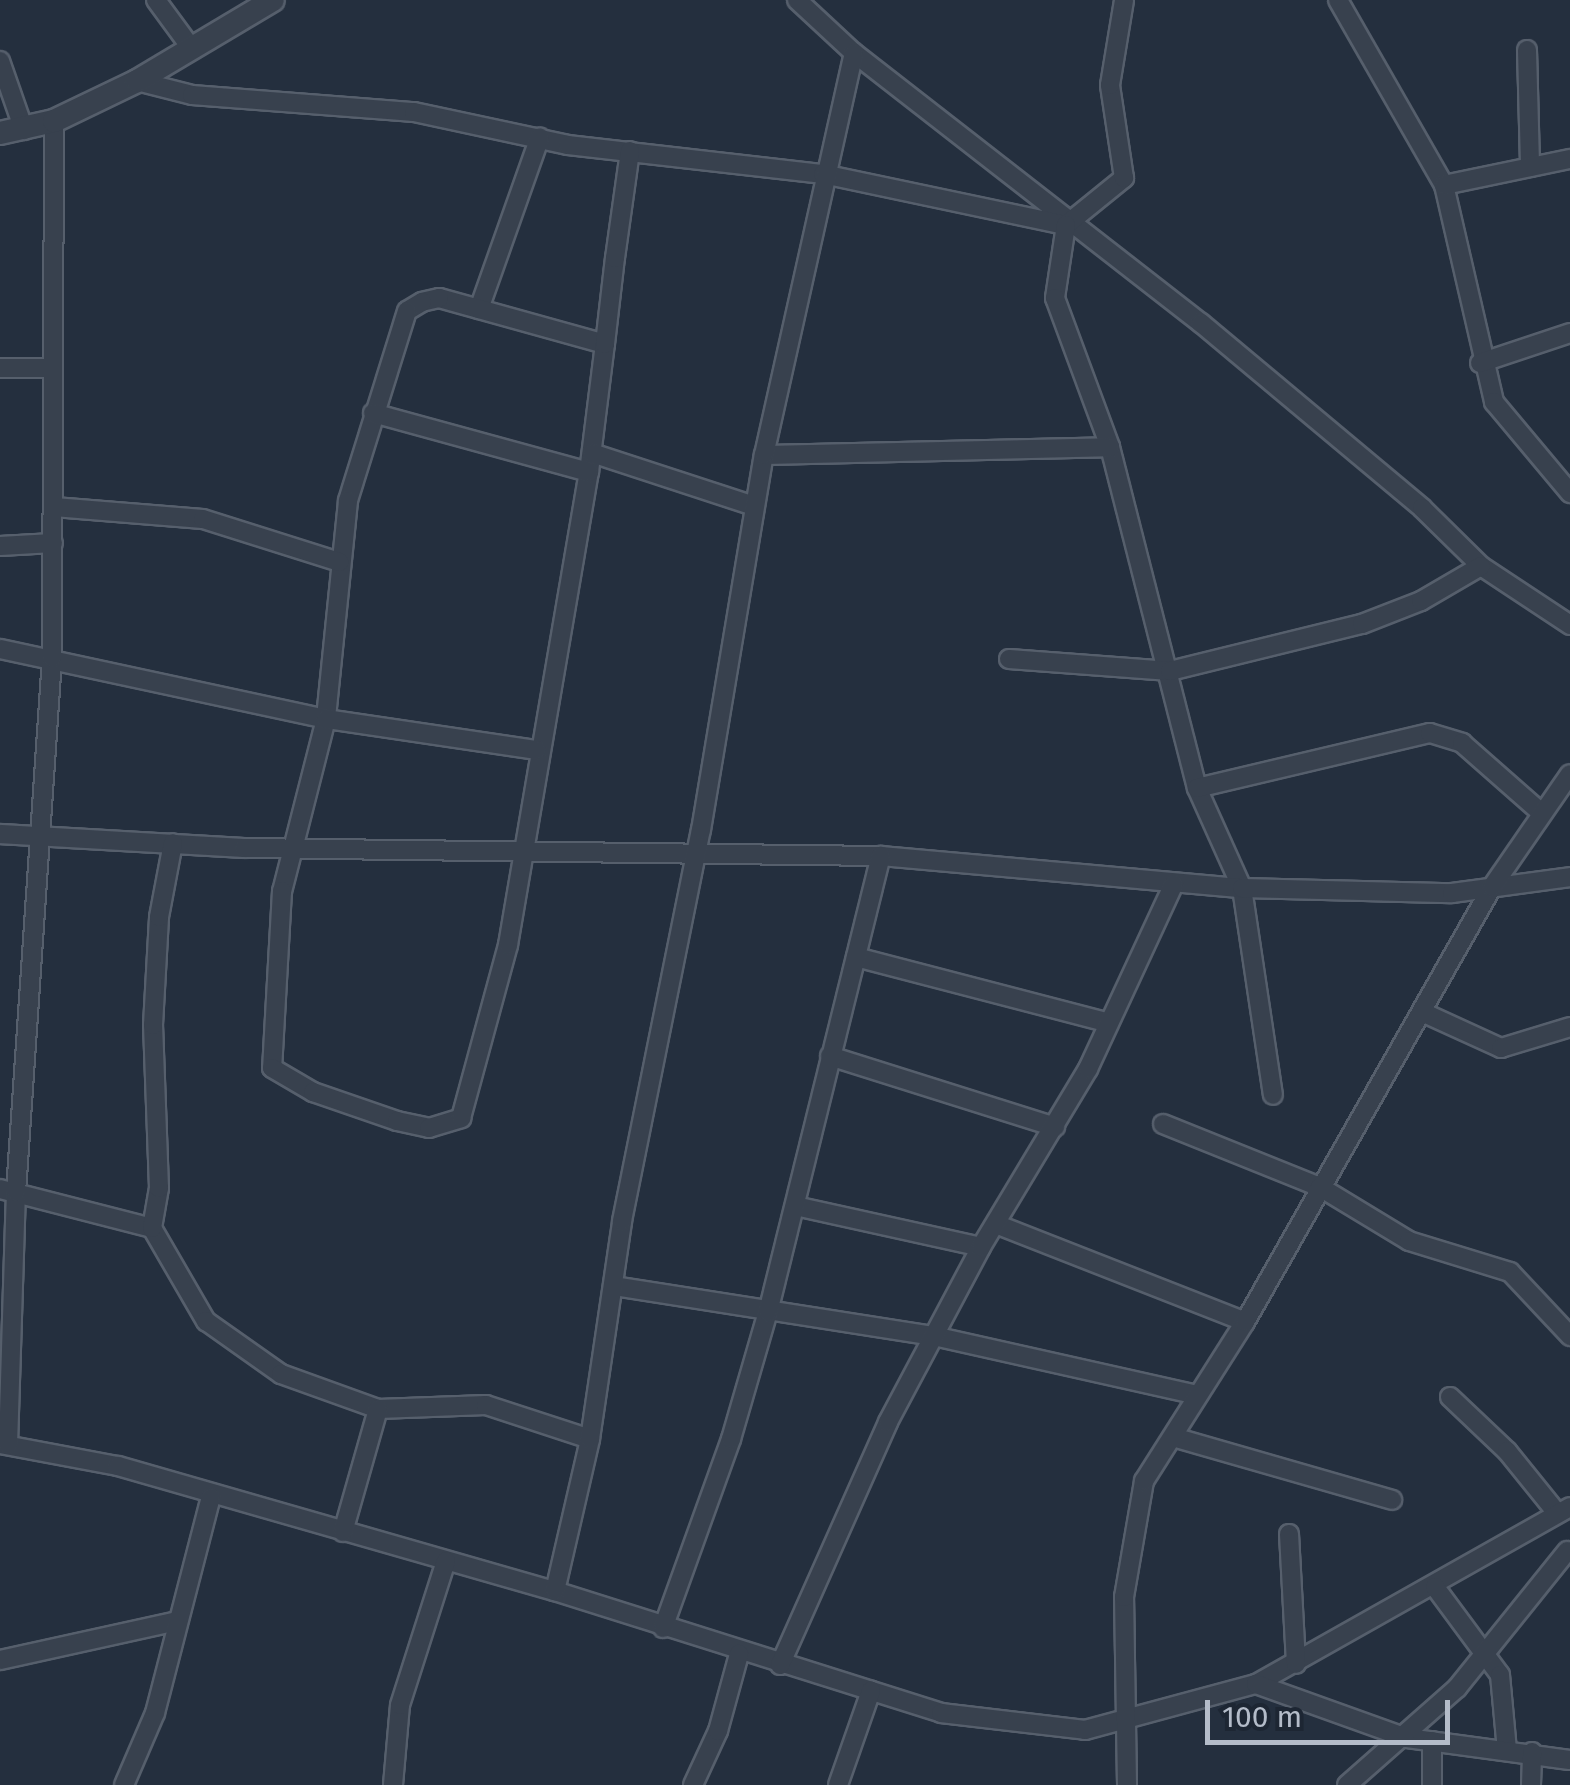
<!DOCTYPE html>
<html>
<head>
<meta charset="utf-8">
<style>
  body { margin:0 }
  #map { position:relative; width:1570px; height:1785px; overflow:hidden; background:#242f3e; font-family:"Fira Sans",sans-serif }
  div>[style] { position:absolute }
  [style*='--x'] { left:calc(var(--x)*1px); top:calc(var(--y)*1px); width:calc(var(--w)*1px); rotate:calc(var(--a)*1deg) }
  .roads { filter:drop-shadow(2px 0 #565f6c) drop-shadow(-2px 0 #565f6c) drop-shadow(0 2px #565f6c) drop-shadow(0 -2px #565f6c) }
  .minor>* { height:18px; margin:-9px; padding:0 9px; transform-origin:9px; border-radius:9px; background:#38414e }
  .tertiary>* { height:22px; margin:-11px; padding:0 11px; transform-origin:11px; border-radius:11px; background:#38414e }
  span { translate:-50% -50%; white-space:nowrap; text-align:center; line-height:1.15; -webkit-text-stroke:9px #1d2633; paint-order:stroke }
  .scale { position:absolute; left:1205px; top:1700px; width:245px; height:45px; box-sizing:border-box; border:5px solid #b4bcc9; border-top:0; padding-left:12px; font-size:30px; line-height:35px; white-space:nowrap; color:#b4bcc9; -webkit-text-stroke:8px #1d2633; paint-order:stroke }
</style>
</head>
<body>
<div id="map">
  <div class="roads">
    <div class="minor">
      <div style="--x:156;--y:0;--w:61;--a:53.7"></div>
      <div style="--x:797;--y:0;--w:78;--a:42.9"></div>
      <div style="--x:854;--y:53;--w:440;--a:37.9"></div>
      <div style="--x:1201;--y:323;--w:288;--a:39.9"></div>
      <div style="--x:1422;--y:508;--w:83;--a:44.5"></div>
      <div style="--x:1481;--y:566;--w:107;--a:33.5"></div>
      <div style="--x:1338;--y:0;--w:213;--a:60.2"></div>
      <div style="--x:1444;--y:185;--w:223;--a:77"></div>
      <div style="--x:1494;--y:402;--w:119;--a:50.1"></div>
      <div style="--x:1527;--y:50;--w:117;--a:88.5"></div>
      <div style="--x:0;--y:61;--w:73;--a:70.8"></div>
      <div style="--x:137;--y:81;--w:57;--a:14.3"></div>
      <div style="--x:192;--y:95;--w:223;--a:4.4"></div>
      <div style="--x:414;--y:112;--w:157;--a:12.1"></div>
      <div style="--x:568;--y:145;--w:257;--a:6.5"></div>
      <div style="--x:823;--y:174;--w:248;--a:11.9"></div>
      <div style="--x:1066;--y:225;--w:75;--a:-39"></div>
      <div style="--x:1124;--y:178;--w:94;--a:-98.6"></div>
      <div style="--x:1110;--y:85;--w:86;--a:-80.6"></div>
      <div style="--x:1444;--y:185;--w:129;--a:-11.7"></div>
      <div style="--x:1066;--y:225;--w:74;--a:98.6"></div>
      <div style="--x:1055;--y:298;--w:159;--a:69.7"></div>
      <div style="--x:1110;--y:447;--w:352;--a:75.7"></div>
      <div style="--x:1197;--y:788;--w:110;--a:65.8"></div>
      <div style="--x:1242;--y:888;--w:209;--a:81.5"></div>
      <div style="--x:479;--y:309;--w:182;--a:-70.5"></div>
      <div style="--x:605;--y:344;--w:172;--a:-164.5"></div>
      <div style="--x:439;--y:298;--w:17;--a:167"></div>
      <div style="--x:422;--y:302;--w:17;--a:149"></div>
      <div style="--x:407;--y:311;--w:199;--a:107.3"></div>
      <div style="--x:348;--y:501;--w:219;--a:95.8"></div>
      <div style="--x:326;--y:719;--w:178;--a:104.3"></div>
      <div style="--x:282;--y:891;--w:177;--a:93.2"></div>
      <div style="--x:272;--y:1068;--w:48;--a:30.3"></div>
      <div style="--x:313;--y:1092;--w:89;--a:19"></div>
      <div style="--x:397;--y:1121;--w:33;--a:12"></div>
      <div style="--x:429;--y:1128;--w:34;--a:-17"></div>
      <div style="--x:461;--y:1118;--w:179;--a:-74.8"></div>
      <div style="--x:508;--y:945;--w:480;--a:-80.3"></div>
      <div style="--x:589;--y:472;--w:129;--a:-82.9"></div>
      <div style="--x:605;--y:344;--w:87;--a:-83.4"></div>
      <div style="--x:615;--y:258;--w:108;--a:-82"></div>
      <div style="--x:1480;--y:363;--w:95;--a:-18.4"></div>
      <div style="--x:0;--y:368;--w:53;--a:0"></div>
      <div style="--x:373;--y:413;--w:224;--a:15.3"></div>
      <div style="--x:592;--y:453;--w:170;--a:18.1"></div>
      <div style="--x:764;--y:455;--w:346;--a:-1.3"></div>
      <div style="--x:54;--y:507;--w:149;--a:4.6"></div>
      <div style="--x:203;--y:519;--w:143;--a:17.5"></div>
      <div style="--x:0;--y:546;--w:53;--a:-3.2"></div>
      <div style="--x:0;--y:649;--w:333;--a:12.1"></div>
      <div style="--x:326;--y:719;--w:213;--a:8.4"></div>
      <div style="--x:1009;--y:659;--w:161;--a:4.3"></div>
      <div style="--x:1170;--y:671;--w:198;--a:-13.8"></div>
      <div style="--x:1362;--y:624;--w:63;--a:-21.3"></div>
      <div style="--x:1421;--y:601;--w:69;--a:-30.3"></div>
      <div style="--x:1197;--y:788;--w:239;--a:-13.3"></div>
      <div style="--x:1430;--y:733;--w:34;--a:17"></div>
      <div style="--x:1462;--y:743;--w:103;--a:41.4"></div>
      <div style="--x:0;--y:834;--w:244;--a:3.3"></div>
      <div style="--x:244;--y:848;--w:637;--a:0.72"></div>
      <div style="--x:881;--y:856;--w:362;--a:5.1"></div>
      <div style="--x:1242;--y:888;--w:210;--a:1.4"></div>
      <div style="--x:1452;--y:893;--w:119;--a:-7.7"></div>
      <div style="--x:856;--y:957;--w:261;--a:14.6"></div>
      <div style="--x:1422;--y:1012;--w:87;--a:24.5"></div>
      <div style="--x:1501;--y:1048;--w:72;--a:-16.9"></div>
      <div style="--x:830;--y:1056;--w:236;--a:17.5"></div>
      <div style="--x:1163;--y:1124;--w:169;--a:21.9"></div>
      <div style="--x:1320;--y:1187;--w:104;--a:31.2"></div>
      <div style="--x:1409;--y:1241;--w:106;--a:17.1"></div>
      <div style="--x:1510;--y:1272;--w:88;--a:46.8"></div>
      <div style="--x:0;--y:1189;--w:157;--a:14.4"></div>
      <div style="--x:152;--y:1228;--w:108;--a:59.9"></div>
      <div style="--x:206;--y:1321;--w:92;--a:35.2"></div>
      <div style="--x:281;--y:1374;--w:103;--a:19.8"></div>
      <div style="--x:378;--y:1409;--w:108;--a:-2.1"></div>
      <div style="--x:486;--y:1405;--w:109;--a:18.1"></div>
      <div style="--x:795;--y:1206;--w:190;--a:12.4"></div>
      <div style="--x:998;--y:1225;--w:265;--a:21.4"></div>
      <div style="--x:152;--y:1228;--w:41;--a:-80.1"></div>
      <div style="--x:159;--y:1188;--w:163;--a:-92.1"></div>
      <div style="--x:153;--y:1025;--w:108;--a:-86.8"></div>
      <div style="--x:159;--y:917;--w:75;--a:-79.3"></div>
      <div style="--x:614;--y:1286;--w:328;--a:8.9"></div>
      <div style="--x:938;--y:1337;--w:266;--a:12.6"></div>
      <div style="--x:1450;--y:1397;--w:79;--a:43.5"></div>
      <div style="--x:1507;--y:1451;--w:80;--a:51.1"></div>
      <div style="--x:1173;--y:1437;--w:228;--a:16"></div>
      <div style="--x:0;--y:1444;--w:120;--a:10.6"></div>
      <div style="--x:118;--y:1466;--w:455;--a:16"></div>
      <div style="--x:555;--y:1591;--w:405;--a:17.5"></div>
      <div style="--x:941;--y:1713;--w:145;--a:6.7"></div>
      <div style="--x:1085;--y:1730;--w:177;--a:-15.1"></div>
      <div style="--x:1256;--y:1684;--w:360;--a:-29.4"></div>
      <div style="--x:8;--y:1445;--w:253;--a:-88.2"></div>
      <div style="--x:16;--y:1192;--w:535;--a:-86.14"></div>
      <div style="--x:52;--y:658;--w:537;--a:-89.79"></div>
      <div style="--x:343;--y:1532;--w:128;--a:-74.1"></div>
      <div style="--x:1289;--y:1534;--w:130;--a:86.9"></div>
      <div style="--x:1435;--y:1587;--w:109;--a:53.5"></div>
      <div style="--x:1500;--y:1675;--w:75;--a:84.7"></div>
      <div style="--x:555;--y:1591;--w:156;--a:-77"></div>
      <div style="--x:590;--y:1439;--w:220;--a:-81.6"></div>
      <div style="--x:622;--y:1221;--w:399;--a:-78.6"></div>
      <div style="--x:701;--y:830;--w:380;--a:-80.5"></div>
      <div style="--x:764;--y:455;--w:412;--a:-77.4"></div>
      <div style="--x:663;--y:1628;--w:201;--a:-70.2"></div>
      <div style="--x:731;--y:1439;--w:132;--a:-73.8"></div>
      <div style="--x:768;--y:1312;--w:470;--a:-76.1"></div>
      <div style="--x:0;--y:1660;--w:182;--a:-12.4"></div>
      <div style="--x:780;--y:1665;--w:266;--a:-66"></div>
      <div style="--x:888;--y:1422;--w:198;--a:-62"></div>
      <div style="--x:981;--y:1247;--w:208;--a:-59"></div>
      <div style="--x:1088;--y:1069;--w:204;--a:-65.1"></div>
      <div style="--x:1256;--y:1684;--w:160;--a:19.7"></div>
      <div style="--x:1407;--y:1738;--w:164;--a:7.7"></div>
      <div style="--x:124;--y:1785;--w:78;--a:-66.7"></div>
      <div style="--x:155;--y:1713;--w:223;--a:-75.5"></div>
      <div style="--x:393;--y:1785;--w:80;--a:-85"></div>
      <div style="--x:400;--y:1705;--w:151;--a:-72.3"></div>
      <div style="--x:693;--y:1785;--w:60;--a:-65.2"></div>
      <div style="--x:718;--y:1731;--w:80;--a:-74.7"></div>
      <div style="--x:838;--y:1785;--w:100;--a:-70.7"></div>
      <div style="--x:1127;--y:1785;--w:188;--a:-90.9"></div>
      <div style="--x:1124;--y:1597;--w:118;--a:-80.2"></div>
      <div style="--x:1144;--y:1481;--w:188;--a:-57.6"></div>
      <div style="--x:1245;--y:1322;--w:500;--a:-60.41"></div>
      <div style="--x:1492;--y:887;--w:137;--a:-55.4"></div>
      <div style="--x:1347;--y:1785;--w:147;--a:-41.4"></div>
      <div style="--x:1457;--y:1688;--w:176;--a:-51.2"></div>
      <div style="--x:1432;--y:1785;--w:44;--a:-90"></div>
      <div style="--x:1531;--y:1785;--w:33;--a:-88"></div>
    </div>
    <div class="tertiary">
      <div style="--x:0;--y:133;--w:55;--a:-12.5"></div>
      <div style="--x:54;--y:121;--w:92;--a:-25.7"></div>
      <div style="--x:137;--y:81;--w:158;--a:-30.8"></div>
    </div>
  </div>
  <div class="scale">100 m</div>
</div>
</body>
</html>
